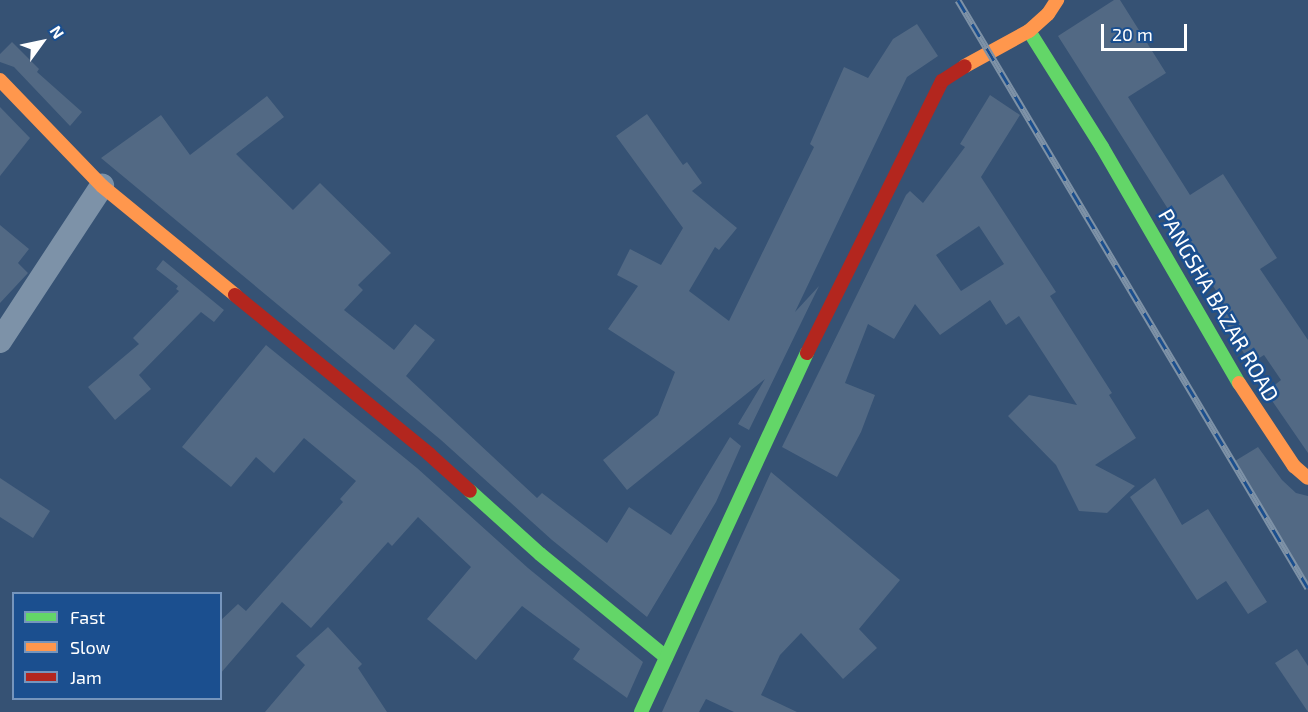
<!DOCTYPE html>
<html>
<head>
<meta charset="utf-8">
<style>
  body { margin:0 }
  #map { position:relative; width:1308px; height:712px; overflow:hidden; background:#365274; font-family:"Exo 2",sans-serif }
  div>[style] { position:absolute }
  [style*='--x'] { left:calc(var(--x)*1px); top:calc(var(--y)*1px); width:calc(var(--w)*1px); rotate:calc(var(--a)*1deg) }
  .building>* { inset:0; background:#526984 }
  .street>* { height:24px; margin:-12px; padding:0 12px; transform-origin:12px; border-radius:12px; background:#7d92a8 }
  .fast>* { height:14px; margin:-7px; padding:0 7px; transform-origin:7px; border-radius:7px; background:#63d668 }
  .slow>* { height:14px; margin:-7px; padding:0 7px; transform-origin:7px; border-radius:7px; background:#ff974d }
  .jam>* { height:14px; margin:-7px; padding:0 7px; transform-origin:7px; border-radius:7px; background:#b3261e }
  .rail>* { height:7px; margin-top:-3.5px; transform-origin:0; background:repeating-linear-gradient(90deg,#1b4f8f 0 14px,#7e92a7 0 28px); box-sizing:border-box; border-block:2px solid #7e92a7 }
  span { translate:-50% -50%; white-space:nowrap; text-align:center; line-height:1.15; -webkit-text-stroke:5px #1b4f8f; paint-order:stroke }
  .street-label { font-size:21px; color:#fff }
  .legend { position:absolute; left:12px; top:592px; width:210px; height:108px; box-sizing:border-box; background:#1b4f8f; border:2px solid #7695bc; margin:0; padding:8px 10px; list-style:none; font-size:18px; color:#fff }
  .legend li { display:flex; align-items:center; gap:12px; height:30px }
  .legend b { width:30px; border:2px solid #7695bc }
  .north { position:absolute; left:12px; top:12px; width:60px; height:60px; -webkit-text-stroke:4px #1b4f8f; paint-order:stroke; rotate:57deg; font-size:16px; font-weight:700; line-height:24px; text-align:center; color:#fff }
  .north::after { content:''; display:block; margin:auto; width:21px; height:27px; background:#fff; clip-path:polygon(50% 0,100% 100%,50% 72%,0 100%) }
  .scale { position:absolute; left:1101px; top:24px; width:86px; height:27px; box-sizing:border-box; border:3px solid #fff; border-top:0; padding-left:8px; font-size:18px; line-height:21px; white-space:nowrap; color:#fff; -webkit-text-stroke:4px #1b4f8f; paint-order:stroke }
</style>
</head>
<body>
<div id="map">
  <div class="building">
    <div style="clip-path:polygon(1114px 0,1120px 0,1166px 73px,1128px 97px,1190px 195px,1223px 174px,1277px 258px,1260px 269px,1308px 340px,1308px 453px,1266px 392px,1281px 380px,1264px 355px,1250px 364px,1217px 307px,1224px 303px,1165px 211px,1168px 209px,1058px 36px)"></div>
    <div style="clip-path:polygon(917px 24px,938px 56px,907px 77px,795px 312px,819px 286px,749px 430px,738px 424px,765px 379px,627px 490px,603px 460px,658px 415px,675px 372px,608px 329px,638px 286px,617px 275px,630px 249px,661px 265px,683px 228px,616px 136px,647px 114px,683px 165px,687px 162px,702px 183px,692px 191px,737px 228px,719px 250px,715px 247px,689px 291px,729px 321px,814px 147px,810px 144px,844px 67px,868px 78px,893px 39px)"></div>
    <div style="clip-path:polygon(12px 42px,39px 69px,37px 72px,82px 112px,70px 126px,14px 67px,0 62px,0 54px)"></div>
    <div style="clip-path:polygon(evenodd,990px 95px,1020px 115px,981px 177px,1056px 292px,1050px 296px,1112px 393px,1109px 395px,1136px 438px,1095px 465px,1135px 486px,1107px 513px,1079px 511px,1056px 465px,1008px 416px,1029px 395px,1077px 405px,1019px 316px,1006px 325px,990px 300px,940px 335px,915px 304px,894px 339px,868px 324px,845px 383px,875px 395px,861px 432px,837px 477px,782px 447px,906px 195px,910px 191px,923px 203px,965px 147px,960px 144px,990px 95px,979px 226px,1004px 264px,961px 291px,936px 255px,979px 226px)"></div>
    <div style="clip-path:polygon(267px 96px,284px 117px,236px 154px,293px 210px,320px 183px,391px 253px,358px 285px,363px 290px,344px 310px,394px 350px,415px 324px,435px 340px,406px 376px,537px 498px,542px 493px,607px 543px,629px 507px,671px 535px,730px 437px,741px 446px,716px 502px,647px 617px,552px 540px,441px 440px,101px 158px,161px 115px,190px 155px)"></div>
    <div style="clip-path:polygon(0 107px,30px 138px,0 176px)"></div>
    <div style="clip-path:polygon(0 225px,29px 249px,18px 263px,28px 273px,0 303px)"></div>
    <div style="clip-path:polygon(163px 260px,224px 310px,214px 322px,201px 312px,139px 375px,151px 389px,115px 420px,88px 387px,139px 344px,133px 338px,179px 291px,176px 289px,178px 286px,156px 269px)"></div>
    <div style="clip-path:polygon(266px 345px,417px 468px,528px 568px,643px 662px,627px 698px,573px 659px,580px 649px,522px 606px,476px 660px,427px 619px,471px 567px,418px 517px,392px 546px,388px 542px,311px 628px,282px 602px,220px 674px,220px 621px,238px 604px,246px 611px,343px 502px,340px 499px,356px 481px,304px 438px,274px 473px,256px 457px,231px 487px,182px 447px)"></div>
    <div style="clip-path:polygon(1258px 447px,1282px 480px,1296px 493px,1308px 496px,1308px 590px,1235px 461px)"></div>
    <div style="clip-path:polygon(771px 472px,900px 580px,859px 629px,877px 648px,843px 679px,801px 633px,780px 655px,761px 695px,797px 712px,734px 712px,706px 699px,699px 712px,662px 712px)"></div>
    <div style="clip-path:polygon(0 478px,50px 511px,33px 538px,0 517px)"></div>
    <div style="clip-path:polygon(1155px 478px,1182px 525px,1208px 509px,1267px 602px,1248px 614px,1226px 581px,1197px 600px,1130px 497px)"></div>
    <div style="clip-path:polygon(328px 627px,362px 664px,358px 668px,387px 712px,265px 712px,305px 665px,296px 656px)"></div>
    <div style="clip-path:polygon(1297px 649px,1308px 666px,1308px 712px,1275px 663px)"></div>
  </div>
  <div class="street">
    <div style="--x:0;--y:341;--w:186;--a:-56.7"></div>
  </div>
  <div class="fast">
    <div style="--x:1029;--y:31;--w:137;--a:57.8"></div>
    <div style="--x:1102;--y:147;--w:273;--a:59.9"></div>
    <div style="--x:470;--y:491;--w:94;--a:42"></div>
    <div style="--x:540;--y:554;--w:163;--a:39.3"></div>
    <div style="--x:641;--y:712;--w:396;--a:-65.2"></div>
  </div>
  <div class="slow">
    <div style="--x:965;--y:66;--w:73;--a:-28.7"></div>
    <div style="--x:1029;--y:31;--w:25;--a:-42"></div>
    <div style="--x:1048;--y:14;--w:17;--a:-57"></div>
    <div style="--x:0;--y:80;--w:147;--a:46.1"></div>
    <div style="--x:102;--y:186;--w:172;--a:39.3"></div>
    <div style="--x:1239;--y:383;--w:100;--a:56.5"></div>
    <div style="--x:1294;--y:466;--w:18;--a:41"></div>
  </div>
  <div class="jam">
    <div style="--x:235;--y:295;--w:251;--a:39.3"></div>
    <div style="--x:429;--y:454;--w:55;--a:42.1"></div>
    <div style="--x:807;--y:353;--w:304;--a:-63.6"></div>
    <div style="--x:942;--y:81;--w:27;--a:-33"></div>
  </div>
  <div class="rail">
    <div style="--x:958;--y:0;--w:684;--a:59.24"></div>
  </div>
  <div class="street-label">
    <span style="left:1219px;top:305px;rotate:60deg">PANGSHA BAZAR ROAD</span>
  </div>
  <ul class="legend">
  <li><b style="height:8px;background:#63d668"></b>Fast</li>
  <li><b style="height:8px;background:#ff974d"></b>Slow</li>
  <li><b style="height:8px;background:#b3261e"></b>Jam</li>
  </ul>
  <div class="north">N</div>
  <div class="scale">20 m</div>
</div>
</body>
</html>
